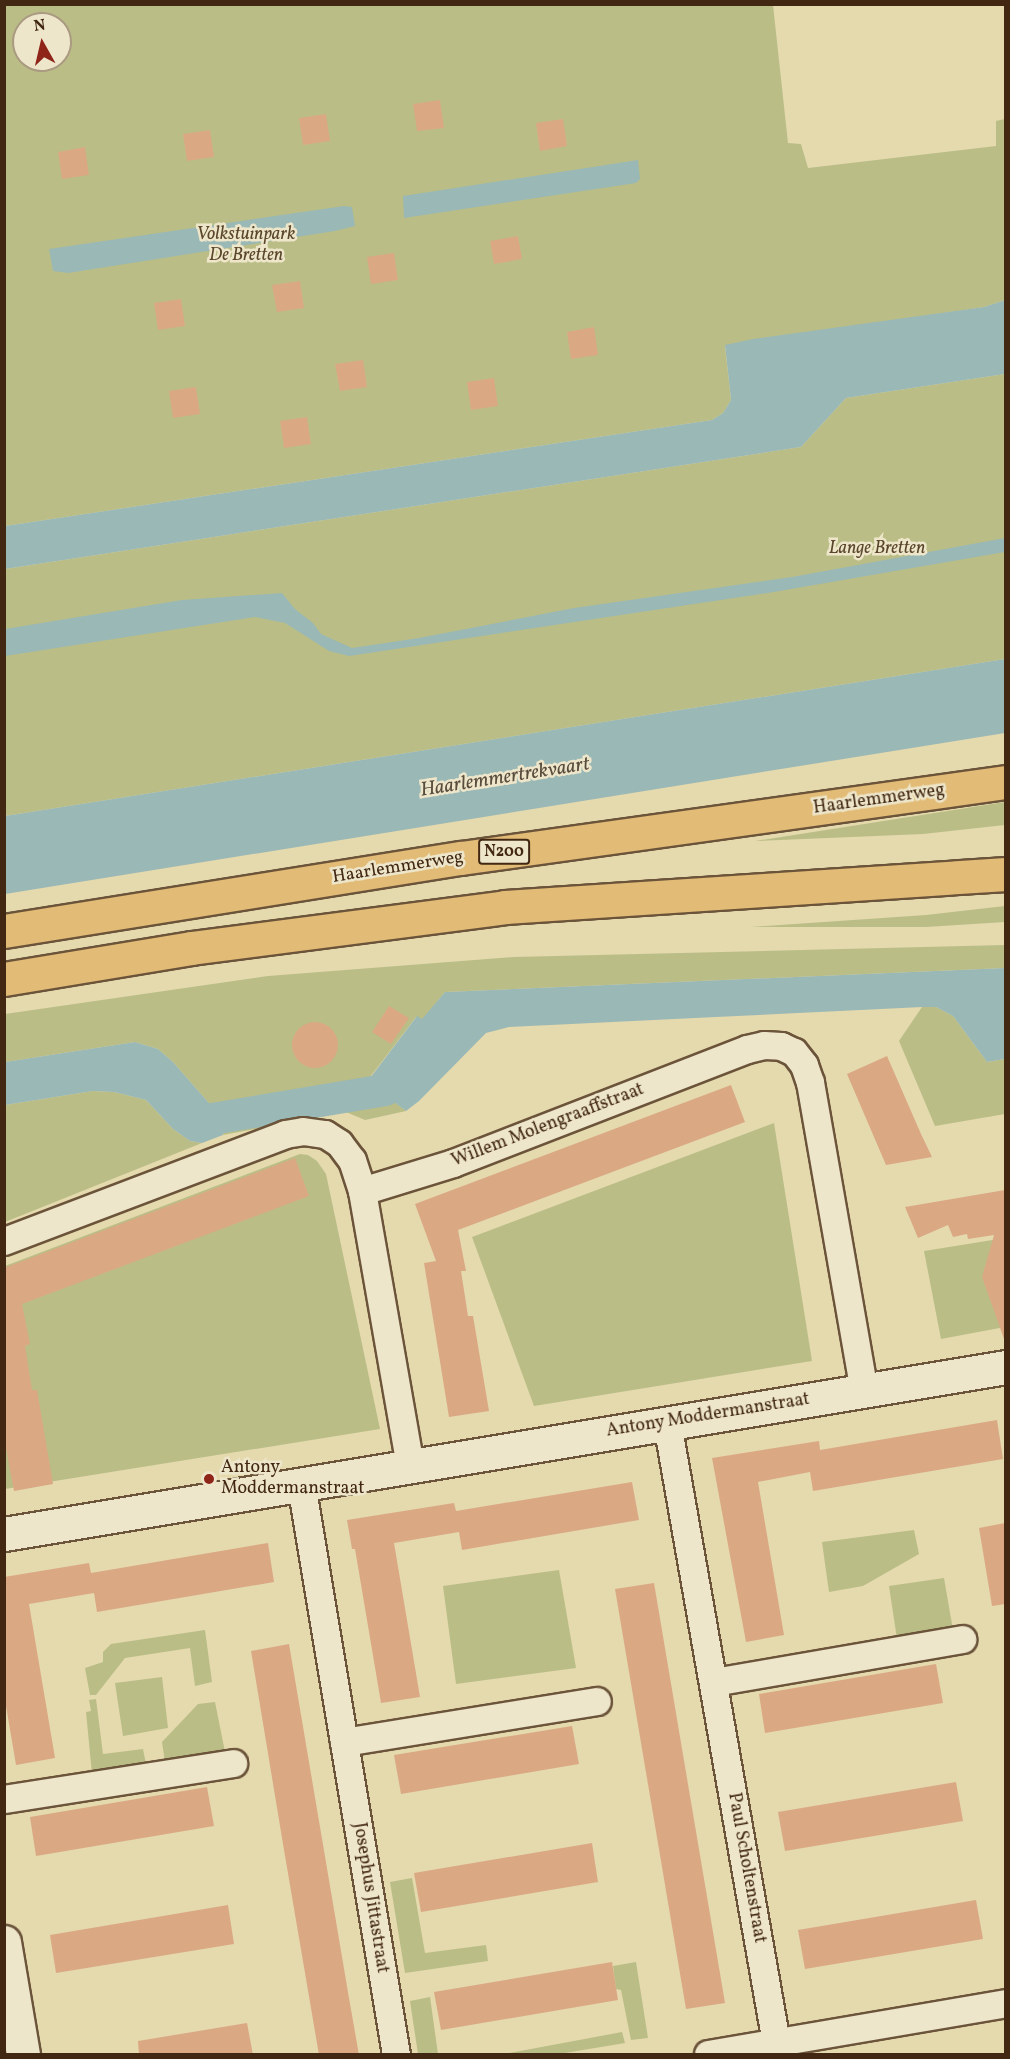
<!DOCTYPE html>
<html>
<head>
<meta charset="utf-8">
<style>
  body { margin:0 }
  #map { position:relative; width:1010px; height:2059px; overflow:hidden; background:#e5d9ae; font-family:Vollkorn,serif }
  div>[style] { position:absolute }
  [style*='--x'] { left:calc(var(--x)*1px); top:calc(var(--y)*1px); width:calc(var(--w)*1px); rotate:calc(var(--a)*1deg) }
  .green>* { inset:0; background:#babe86 }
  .water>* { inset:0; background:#9ab8b5 }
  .canal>* { height:32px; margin:-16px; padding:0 16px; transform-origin:16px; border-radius:16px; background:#9ab8b5 }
  .building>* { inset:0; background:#daa984 }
  .round { border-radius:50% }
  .roads { filter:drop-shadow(2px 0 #6b543a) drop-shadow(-2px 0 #6b543a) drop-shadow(0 2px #6b543a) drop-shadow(0 -2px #6b543a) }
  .street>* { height:27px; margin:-13.5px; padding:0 13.5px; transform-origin:13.5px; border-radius:13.5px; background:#eee6ca }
  .secondary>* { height:33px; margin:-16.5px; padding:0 16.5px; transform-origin:16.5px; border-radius:16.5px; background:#eee6ca }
  .primary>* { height:33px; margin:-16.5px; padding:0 16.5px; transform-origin:16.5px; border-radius:16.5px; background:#e2bc77 }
  .dots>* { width:16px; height:16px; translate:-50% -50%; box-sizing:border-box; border:3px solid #eee6ca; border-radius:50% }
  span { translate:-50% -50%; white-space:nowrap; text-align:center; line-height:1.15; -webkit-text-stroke:5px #eee6ca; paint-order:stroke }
  .shield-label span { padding:2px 4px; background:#eee6ca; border:2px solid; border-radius:4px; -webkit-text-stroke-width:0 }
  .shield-label { font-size:16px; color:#422813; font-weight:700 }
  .park-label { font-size:18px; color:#5a462a; font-style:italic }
  .street-label { font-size:18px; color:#422813 }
  .poi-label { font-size:18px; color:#422813 }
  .left { translate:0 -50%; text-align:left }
  .water-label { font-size:20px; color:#584c3c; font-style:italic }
  .frame { position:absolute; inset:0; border:6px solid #422813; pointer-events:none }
  .north { position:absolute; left:12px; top:12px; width:60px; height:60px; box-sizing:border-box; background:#eee6ca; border:2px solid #a99a81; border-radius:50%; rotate:352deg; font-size:16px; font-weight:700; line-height:24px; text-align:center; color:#422813 }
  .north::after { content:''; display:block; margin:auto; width:21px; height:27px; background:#8f2418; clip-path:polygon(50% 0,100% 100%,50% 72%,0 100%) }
</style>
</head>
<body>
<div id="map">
  <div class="green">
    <div style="clip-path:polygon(evenodd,5px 5px,773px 5px,788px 143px,801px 144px,808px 168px,996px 146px,996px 121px,1005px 119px,1005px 300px,984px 307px,725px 346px,731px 400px,723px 413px,712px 420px,5px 526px,5px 5px,24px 24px,60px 24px,60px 60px,24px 60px,24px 24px)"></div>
    <div style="clip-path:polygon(1005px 374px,1005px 659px,5px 816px,5px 569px,801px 447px,846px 398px)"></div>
    <div style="clip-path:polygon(1005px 802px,1005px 825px,923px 834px,755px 841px)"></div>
    <div style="clip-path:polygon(1005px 906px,1005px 922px,926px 927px,751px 927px,926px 915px)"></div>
    <div style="clip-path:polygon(1005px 945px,1005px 968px,445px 992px,422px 1020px,416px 1017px,367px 1081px,406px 1111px,365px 1120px,346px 1112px,223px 1135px,225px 1129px,222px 1118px,173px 1062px,158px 1049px,135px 1042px,5px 1062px,5px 1014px,268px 976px,514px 957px)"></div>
    <div style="clip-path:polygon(922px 1007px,936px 1007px,953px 1016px,987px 1062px,1005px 1059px,1005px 1114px,935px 1126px,899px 1041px)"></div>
    <div style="clip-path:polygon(93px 1091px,114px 1092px,146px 1100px,173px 1129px,190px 1141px,202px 1143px,5px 1222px,5px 1105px)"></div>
    <div style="clip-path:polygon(774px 1123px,812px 1361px,534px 1406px,472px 1237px)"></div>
    <div style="clip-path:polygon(300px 1154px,308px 1155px,317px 1161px,326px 1174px,380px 1429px,5px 1489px,5px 1266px)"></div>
    <div style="clip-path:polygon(1005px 1238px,1005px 1327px,941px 1339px,924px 1251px)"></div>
    <div style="clip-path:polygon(914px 1530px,919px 1554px,863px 1586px,829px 1592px,822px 1542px)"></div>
    <div style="clip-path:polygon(559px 1570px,576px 1668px,456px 1684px,443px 1586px)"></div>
    <div style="clip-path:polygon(944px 1578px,953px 1630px,897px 1639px,889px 1586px)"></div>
    <div style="clip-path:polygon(205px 1630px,212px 1682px,195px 1686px,190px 1648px,125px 1658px,96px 1695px,90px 1695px,85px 1668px,103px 1662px,103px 1652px,111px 1644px)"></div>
    <div style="clip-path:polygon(162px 1677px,168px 1728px,123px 1736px,115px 1683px)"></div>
    <div style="clip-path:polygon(96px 1699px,103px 1754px,143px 1749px,146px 1764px,92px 1774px,86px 1712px,91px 1711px,89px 1700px)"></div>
    <div style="clip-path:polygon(215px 1702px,225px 1752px,165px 1762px,162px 1742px,198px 1704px)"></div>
    <div style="clip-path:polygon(412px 1878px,425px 1953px,486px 1945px,488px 1961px,405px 1973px,390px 1882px)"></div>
    <div style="clip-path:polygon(636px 1962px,648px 2038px,631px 2040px,621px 1990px,616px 1989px,613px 1966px)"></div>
    <div style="clip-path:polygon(430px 1997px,438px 2054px,418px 2054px,410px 2001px)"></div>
    <div style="clip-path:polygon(622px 2032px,625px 2043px,559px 2054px,504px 2054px)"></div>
  </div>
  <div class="water">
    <div style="clip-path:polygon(638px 160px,640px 179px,636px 183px,404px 218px,403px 196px)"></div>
    <div style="clip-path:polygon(344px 206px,352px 207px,355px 226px,335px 231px,68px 273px,53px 271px,49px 249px)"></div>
    <div style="clip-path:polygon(1005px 300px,1005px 374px,846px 398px,801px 447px,5px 569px,5px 526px,712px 420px,723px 413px,731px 400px,725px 345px,753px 339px,984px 307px)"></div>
    <div style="clip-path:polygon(1005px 538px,1005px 552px,768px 593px,349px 656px,329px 651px,285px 623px,255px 617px,5px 656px,5px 629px,182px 600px,282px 593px,295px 609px,313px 623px,321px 634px,352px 648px,419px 638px,574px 608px,792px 577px)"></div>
    <div style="clip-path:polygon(1005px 659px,1005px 733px,5px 894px,5px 816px)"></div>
    <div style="clip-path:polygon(1005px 968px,1005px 1059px,987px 1062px,953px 1016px,936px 1007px,922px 1007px,509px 1027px,486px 1033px,419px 1101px,406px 1111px,367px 1082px,417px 1016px,422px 1019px,445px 992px)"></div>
    <div style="clip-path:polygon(135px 1042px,158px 1049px,173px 1062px,222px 1118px,225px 1129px,223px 1135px,202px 1143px,190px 1141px,173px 1129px,146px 1100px,114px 1092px,93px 1091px,5px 1105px,5px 1062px)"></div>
  </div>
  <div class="canal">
    <div style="--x:182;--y:1106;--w:28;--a:30"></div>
    <div style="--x:206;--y:1120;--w:181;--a:-9.5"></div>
    <div style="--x:385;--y:1090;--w:37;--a:-36"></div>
  </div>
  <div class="building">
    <div style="clip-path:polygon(440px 100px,444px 128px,417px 131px,413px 104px)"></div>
    <div style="clip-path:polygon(326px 114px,330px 141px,303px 145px,299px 118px)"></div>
    <div style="clip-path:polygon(563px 119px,567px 146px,540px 151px,536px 123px)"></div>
    <div style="clip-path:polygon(210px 130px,214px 157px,187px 161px,183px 134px)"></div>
    <div style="clip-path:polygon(85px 147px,89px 175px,62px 179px,58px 152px)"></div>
    <div style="clip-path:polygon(518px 236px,522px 259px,494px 264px,490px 241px)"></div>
    <div style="clip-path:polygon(394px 253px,398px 280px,371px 284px,367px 257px)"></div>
    <div style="clip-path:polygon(300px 281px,304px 308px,277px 312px,272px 285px)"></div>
    <div style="clip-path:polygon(181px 299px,185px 326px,158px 330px,154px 303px)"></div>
    <div style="clip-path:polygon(594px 327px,598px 355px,571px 359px,567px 332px)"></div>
    <div style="clip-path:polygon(363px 360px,367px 387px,340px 391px,335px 364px)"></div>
    <div style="clip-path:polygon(494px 378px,498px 406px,471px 410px,467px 382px)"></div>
    <div style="clip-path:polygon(196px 387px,200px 414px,173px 418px,169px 391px)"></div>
    <div style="clip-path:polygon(307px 417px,311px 444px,284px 448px,280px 421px)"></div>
    <div style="clip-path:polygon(389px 1006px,409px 1018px,391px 1044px,372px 1032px)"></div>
    <div class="round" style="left:292px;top:1022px;width:46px;height:46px"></div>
    <div style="clip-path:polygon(887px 1056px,921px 1134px,932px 1157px,886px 1165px,847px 1074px)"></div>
    <div style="clip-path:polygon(731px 1085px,745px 1122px,458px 1230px,466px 1271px,461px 1271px,468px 1316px,473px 1316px,489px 1411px,449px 1417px,424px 1263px,436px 1261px,415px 1204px)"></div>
    <div style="clip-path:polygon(295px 1158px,309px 1196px,22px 1304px,30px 1344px,25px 1346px,32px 1390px,37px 1390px,53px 1484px,14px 1491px,4px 1438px,4px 1268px)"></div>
    <div style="clip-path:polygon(1005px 1190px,1005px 1339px,1004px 1339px,982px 1277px,994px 1235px,968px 1239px,967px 1234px,953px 1237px,948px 1225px,918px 1238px,905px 1207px)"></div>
    <div style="clip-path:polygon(997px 1420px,1003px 1459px,813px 1491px,810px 1472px,758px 1482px,784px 1635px,746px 1642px,712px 1458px,819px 1441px,820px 1450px)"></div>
    <div style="clip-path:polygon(632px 1482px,639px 1520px,462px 1550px,459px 1532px,394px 1543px,420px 1697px,381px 1703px,355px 1549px,352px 1549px,347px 1520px,454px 1503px,456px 1511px)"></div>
    <div style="clip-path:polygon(1005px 1523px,1005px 1604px,992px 1606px,979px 1528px)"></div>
    <div style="clip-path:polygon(268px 1543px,274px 1582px,97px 1612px,94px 1593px,29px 1604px,55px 1758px,16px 1765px,4px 1694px,4px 1577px,89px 1563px,91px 1573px)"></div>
    <div style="clip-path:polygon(654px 1583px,725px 2003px,686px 2009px,615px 1589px)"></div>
    <div style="clip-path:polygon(289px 1644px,349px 1998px,359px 2055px,319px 2055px,284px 1850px,251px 1651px)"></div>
    <div style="clip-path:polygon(936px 1664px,943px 1703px,765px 1733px,759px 1694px)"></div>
    <div style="clip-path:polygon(572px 1726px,579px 1764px,401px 1794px,394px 1755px)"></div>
    <div style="clip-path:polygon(956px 1782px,963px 1821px,785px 1851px,778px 1812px)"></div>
    <div style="clip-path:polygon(207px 1787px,214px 1826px,36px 1856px,30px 1817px)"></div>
    <div style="clip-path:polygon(592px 1843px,598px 1882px,421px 1912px,414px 1873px)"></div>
    <div style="clip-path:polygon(976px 1900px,983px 1939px,805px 1969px,798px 1930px)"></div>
    <div style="clip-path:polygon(228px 1905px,234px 1944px,56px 1973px,50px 1935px)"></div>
    <div style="clip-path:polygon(612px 1962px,618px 2000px,441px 2030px,434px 1992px)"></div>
    <div style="clip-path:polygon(247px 2023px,253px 2055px,139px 2055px,138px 2041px)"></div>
  </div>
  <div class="roads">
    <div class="street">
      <div style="--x:362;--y:1191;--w:280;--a:80.1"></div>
      <div style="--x:4;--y:1241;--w:301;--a:-20.8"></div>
      <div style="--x:285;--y:1134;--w:18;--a:-9"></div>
      <div style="--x:303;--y:1131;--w:22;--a:8"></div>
      <div style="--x:325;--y:1134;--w:17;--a:33"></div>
      <div style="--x:339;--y:1143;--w:21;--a:53"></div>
      <div style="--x:352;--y:1160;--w:33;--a:72"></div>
      <div style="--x:362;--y:1191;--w:95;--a:-17.1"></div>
      <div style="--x:453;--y:1163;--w:315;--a:-21.2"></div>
      <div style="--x:747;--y:1049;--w:17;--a:-13"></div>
      <div style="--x:764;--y:1045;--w:17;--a:3"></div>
      <div style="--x:781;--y:1046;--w:14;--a:25"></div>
      <div style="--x:794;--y:1052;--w:16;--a:52"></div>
      <div style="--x:804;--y:1065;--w:18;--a:71"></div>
      <div style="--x:810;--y:1082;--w:313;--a:80.1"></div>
      <div style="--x:667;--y:1423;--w:641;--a:80.02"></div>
      <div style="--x:301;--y:1484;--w:578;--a:80.54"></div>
      <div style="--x:714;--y:1682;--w:252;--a:-9.8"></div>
      <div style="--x:344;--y:1742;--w:256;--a:-9.2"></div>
      <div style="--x:4;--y:1799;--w:232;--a:-8.9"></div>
      <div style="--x:708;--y:2054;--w:302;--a:-9.7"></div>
    </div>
    <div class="secondary">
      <div style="--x:4;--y:1534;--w:1016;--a:-9.46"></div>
      <div style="--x:4;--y:1942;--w:114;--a:80.4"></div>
    </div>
    <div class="primary">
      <div style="--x:4;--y:931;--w:463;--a:-9.1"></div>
      <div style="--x:461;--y:858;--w:550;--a:-7.94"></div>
      <div style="--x:4;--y:979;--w:190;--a:-9.4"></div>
      <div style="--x:191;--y:948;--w:317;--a:-7.4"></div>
      <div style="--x:505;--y:907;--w:502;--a:-3.77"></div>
    </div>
  </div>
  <div class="dots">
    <div style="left:209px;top:1479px;background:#8f2418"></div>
  </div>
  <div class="shield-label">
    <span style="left:504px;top:852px">N200</span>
  </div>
  <div class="park-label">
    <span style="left:246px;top:246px">Volkstuinpark<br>De Bretten</span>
    <span style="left:877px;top:549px">Lange Bretten</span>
  </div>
  <div class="street-label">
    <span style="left:879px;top:800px;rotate:-8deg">Haarlemmerweg</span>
    <span style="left:398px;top:868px;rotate:-9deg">Haarlemmerweg</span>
    <span style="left:548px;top:1126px;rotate:-21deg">Willem Molengraaffstraat</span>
    <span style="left:708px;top:1416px;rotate:-9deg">Antony Moddermanstraat</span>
    <span style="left:746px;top:1868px;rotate:80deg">Paul Scholtenstraat</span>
    <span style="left:370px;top:1898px;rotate:81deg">Josephus Jittastraat</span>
  </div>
  <div class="poi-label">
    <span class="left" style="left:221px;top:1479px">Antony<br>Moddermanstraat</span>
  </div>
  <div class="water-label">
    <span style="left:505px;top:778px;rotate:-9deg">Haarlemmertrekvaart</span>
  </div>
  <div class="frame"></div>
  <div class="north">N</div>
</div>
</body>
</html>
